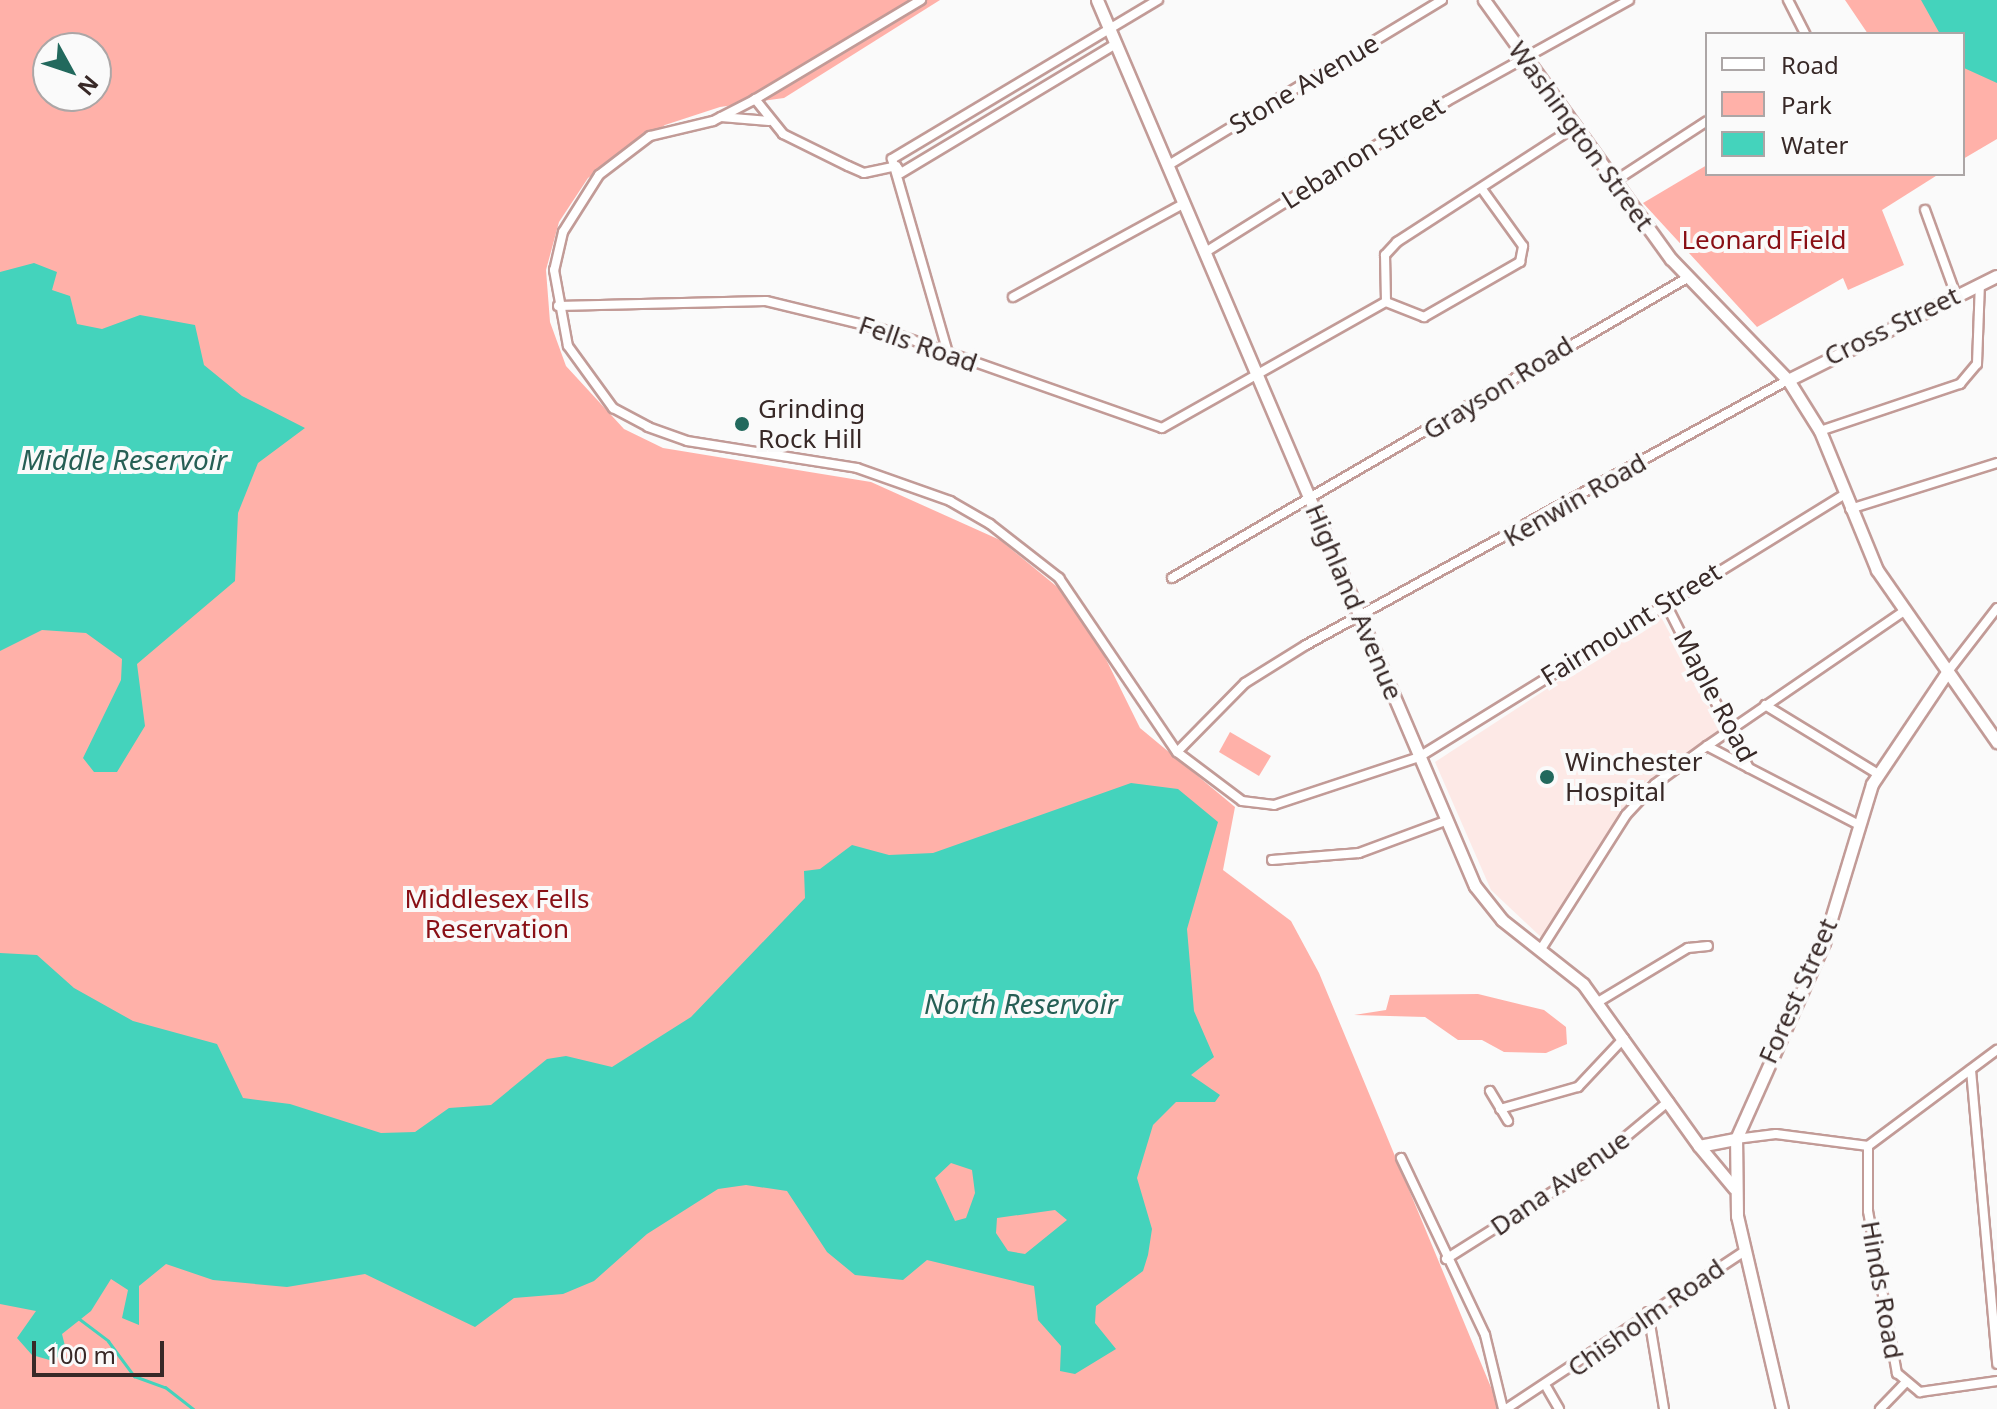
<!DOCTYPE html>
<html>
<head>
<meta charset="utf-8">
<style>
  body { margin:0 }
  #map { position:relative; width:1997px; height:1409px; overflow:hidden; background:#fafafa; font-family:"Noto Sans",sans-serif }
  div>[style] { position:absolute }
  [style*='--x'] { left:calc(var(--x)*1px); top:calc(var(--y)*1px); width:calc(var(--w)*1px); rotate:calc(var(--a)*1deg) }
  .built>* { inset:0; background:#fde9e6 }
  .green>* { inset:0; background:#ffb1a9 }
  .water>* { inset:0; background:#44d3bc }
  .stream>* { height:3px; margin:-1.5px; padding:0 1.5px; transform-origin:1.5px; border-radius:1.5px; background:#44d3bc }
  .roads { filter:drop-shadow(2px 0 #c29b97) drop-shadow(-2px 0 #c29b97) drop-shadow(0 2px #c29b97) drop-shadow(0 -2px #c29b97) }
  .street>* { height:8px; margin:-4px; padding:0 4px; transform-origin:4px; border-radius:4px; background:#fff }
  .secondary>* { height:11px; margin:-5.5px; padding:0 5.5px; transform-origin:5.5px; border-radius:5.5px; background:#fff }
  .dots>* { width:22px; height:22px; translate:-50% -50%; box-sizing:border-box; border:4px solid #fafafa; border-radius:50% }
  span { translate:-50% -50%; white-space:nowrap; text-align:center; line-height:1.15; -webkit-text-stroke:8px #fafafa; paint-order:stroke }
  .street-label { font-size:26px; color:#382927 }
  .park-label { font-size:26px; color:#890f15 }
  .poi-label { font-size:26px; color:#382927 }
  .left { translate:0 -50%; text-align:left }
  .water-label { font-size:28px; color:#265f55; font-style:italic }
  .legend { position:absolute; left:1705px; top:32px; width:260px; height:144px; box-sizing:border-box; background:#fafafa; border:2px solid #aca6a6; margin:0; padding:10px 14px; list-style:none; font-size:24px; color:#382927 }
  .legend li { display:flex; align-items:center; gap:16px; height:40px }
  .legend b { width:40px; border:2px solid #aca6a6 }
  .north { position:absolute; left:32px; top:32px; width:80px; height:80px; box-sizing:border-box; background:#fafafa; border:2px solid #aca6a6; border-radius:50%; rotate:130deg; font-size:22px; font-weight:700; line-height:32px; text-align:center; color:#382927 }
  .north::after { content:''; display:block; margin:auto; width:28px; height:36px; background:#22695d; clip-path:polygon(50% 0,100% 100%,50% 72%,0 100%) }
  .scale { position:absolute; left:32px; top:1341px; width:132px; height:36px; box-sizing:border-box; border:4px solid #382927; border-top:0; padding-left:10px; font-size:24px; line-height:28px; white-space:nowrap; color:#382927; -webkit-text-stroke:6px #fafafa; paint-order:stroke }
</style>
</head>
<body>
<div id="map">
  <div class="built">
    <div style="clip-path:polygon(1660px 615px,1721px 729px,1644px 783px,1542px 938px,1491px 890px,1435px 762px)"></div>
  </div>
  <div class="green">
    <div style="clip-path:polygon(evenodd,0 0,940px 0,784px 98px,720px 107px,665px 125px,588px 178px,559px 222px,546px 270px,550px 322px,566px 366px,624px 429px,663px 448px,871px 482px,1000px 540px,1061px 590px,1094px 635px,1140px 728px,1235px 807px,1223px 870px,1291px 921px,1319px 973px,1500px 1409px,0 1409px,0 0,48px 48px,96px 48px,96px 96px,48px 96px,48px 48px)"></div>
    <div style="clip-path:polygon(1845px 0,1997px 0,1997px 139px,1963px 159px,1963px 34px,1868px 34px)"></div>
    <div style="clip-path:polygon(1707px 165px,1707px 174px,1939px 174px,1882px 210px,1904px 265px,1848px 290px,1843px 278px,1757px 327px,1643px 203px)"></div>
    <div style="clip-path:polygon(1230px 732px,1271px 756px,1259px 776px,1219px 752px)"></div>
    <div style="clip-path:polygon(1478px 994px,1544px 1010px,1566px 1027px,1567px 1044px,1546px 1053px,1504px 1052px,1482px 1040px,1458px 1040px,1425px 1017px,1354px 1015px,1386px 1010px,1390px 995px)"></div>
  </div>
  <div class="water">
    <div style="clip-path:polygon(1921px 0,1997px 0,1997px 83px,1964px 68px,1963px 34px,1940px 34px)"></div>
    <div style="clip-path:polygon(34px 263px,57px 272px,52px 290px,70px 296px,77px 324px,102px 329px,140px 315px,195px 325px,204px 365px,242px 396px,305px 428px,258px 463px,238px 513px,235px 581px,137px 664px,145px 726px,117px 772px,94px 772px,83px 758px,121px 680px,122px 659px,86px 633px,42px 630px,0 651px,0 272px)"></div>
    <div style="clip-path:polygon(evenodd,1131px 783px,1178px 789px,1218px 822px,1187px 929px,1194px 1011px,1214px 1057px,1191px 1075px,1220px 1095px,1215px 1102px,1176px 1102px,1153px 1125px,1137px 1178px,1152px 1229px,1148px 1255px,1143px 1271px,1096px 1306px,1095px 1323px,1116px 1349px,1075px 1374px,1060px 1371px,1061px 1346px,1038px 1320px,1034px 1286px,927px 1260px,903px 1280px,855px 1275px,827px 1252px,787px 1191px,746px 1185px,718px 1189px,647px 1234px,594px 1281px,563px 1294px,514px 1298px,475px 1327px,365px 1274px,287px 1287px,213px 1280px,166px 1264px,139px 1286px,139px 1325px,122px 1318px,128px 1290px,111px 1279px,91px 1311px,62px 1334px,66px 1350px,53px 1361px,32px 1355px,17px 1338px,36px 1311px,0 1304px,0 953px,37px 955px,74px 988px,133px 1021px,217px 1044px,243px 1098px,290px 1104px,381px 1133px,415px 1132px,449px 1108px,491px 1105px,547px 1059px,566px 1056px,612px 1067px,691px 1017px,805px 898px,804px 871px,820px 869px,852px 845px,889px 855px,933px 853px,1131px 783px,951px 1163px,972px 1170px,975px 1193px,966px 1218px,955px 1221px,935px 1178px,951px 1163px,1131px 783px,1055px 1210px,1067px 1220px,1025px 1254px,1008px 1251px,996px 1233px,997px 1218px,1055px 1210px)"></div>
  </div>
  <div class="stream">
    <div style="--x:78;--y:1318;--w:38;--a:37"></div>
    <div style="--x:108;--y:1341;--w:44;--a:53.4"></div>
    <div style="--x:134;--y:1376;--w:33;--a:20"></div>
    <div style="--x:165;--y:1387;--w:36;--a:38"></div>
  </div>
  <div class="roads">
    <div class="street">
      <div style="--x:921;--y:0;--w:195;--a:149.1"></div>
      <div style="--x:754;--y:100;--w:46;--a:152.9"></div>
      <div style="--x:713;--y:121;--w:65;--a:166.6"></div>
      <div style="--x:650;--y:136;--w:64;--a:142.6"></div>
      <div style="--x:599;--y:175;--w:67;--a:122.3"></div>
      <div style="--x:563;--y:232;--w:39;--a:103"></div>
      <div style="--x:554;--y:270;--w:77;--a:79.6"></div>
      <div style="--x:568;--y:346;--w:77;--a:54"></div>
      <div style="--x:613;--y:408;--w:40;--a:28"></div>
      <div style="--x:648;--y:427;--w:41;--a:19.7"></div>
      <div style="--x:687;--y:441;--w:172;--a:9"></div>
      <div style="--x:857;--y:468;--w:99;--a:19.5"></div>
      <div style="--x:950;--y:501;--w:46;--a:29.9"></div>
      <div style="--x:990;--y:524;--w:88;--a:38"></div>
      <div style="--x:1059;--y:578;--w:210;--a:55.9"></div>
      <div style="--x:1177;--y:752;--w:81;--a:37"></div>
      <div style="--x:1242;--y:801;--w:32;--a:7"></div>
      <div style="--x:1274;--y:805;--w:153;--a:-18.3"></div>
      <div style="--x:1419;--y:757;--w:501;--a:-31.69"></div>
      <div style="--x:1788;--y:0;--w:38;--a:63"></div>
      <div style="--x:755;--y:99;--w:45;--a:51.3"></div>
      <div style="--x:783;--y:134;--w:72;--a:26.2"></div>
      <div style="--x:848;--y:166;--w:17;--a:24"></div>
      <div style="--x:864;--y:173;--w:33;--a:-12"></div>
      <div style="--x:721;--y:117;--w:48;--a:4.8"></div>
      <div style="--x:1167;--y:166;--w:321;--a:-31.1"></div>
      <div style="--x:897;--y:167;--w:7;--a:56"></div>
      <div style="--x:901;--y:173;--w:251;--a:-31"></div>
      <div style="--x:1612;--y:183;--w:113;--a:-33.1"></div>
      <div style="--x:1925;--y:210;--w:90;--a:70"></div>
      <div style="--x:1204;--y:253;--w:287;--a:-32"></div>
      <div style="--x:1447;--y:101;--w:208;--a:-29"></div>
      <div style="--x:1013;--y:297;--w:194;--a:-28.7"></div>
      <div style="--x:1386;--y:302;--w:41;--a:21.5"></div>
      <div style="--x:1424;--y:317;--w:111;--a:-29.8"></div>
      <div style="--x:1520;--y:262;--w:16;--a:-79"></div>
      <div style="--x:1523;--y:246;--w:67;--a:-125.8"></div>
      <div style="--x:558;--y:306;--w:208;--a:-1.4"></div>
      <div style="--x:766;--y:301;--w:118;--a:13.7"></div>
      <div style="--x:881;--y:329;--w:298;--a:19.4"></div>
      <div style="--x:1162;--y:428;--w:257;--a:-29.4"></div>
      <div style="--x:1386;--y:302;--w:47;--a:-91.2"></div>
      <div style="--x:1385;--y:255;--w:18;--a:-47"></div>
      <div style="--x:1397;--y:242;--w:212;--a:-32.9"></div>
      <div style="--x:948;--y:353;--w:202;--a:-106.1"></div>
      <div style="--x:892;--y:159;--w:310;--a:-30.9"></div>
      <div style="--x:1820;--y:431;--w:148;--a:-18.6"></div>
      <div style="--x:1960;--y:384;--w:26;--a:-50"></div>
      <div style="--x:1977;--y:364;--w:80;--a:-87.9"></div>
      <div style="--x:1850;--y:509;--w:154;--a:-17.4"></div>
      <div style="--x:1172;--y:578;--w:596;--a:-30.22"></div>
      <div style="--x:1665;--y:602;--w:186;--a:63.2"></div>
      <div style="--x:1749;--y:768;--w:124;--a:27.4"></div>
      <div style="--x:1946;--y:674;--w:83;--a:-52.3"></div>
      <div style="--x:1765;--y:705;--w:132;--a:31.4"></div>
      <div style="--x:1707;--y:746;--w:239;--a:-34.4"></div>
      <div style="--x:1177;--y:752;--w:97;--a:-45.4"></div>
      <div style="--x:1245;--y:683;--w:72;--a:-31.9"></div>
      <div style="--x:1306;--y:645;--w:550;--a:-28.8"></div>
      <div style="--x:1272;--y:860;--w:87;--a:-4.6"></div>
      <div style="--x:1359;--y:853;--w:92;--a:-20.4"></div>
      <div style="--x:1541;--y:949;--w:159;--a:-57.6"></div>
      <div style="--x:1626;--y:815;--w:42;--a:-46.9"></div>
      <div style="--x:1655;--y:784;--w:64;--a:-36.2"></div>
      <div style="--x:1707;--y:746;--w:47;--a:27.6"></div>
      <div style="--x:1598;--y:1002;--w:105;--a:-31"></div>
      <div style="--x:1688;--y:948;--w:20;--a:-6"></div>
      <div style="--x:1971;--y:1070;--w:295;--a:84.9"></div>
      <div style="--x:1490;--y:1091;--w:35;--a:59"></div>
      <div style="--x:1500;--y:1109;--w:81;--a:-15.8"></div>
      <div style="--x:1578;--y:1087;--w:67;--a:-46.8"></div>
      <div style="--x:1736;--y:1139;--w:40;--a:-7.1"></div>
      <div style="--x:1776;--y:1134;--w:93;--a:7.4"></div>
      <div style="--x:1868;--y:1146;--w:161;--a:-36.7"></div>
      <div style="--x:1868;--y:1146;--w:65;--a:90"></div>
      <div style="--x:1868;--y:1211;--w:165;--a:79.9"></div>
      <div style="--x:1897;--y:1373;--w:30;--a:40"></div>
      <div style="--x:1920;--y:1392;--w:78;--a:-8.1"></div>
      <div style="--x:1401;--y:1158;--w:196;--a:64.6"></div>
      <div style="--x:1485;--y:1335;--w:76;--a:76.3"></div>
      <div style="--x:1446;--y:1259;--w:160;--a:-32.2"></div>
      <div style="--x:1581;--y:1174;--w:114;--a:-39.7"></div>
      <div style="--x:1648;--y:1312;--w:98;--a:80.6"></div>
      <div style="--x:1547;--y:1388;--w:24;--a:60"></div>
      <div style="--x:1506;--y:1409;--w:287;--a:-33.5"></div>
      <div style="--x:1880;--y:1409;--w:36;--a:-46"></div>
    </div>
    <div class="secondary">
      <div style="--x:1097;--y:0;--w:963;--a:66.9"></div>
      <div style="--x:1475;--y:886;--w:43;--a:51.5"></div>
      <div style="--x:1502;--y:920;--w:103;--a:38.3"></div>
      <div style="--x:1583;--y:984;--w:199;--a:54.4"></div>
      <div style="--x:1699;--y:1146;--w:38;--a:-11"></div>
      <div style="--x:1484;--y:0;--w:319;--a:54.2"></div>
      <div style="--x:1671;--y:259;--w:168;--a:46"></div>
      <div style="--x:1788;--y:380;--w:60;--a:57.9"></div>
      <div style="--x:1820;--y:431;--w:150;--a:67.7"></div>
      <div style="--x:1877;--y:570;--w:210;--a:55.1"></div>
      <div style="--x:1788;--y:380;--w:233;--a:-26.5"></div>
      <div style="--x:1699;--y:1146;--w:55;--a:50.2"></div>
      <div style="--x:1782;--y:1409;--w:198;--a:-103.1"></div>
      <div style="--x:1737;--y:1216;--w:77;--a:-90.7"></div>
      <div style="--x:1736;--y:1139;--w:216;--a:-65.9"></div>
      <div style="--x:1824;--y:942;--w:165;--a:-73.1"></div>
      <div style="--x:1872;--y:784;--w:133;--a:-56.1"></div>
    </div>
  </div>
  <div class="dots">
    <div style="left:742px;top:424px;background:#22695d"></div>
    <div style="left:1547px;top:777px;background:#22695d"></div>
  </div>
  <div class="street-label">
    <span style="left:1304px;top:84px;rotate:-31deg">Stone Avenue</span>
    <span style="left:1581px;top:136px;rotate:54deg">Washington Street</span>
    <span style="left:1363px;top:153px;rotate:-32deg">Lebanon Street</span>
    <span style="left:1892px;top:326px;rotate:-26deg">Cross Street</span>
    <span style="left:918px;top:344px;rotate:19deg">Fells Road</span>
    <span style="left:1498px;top:388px;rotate:-32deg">Grayson Road</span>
    <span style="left:1575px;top:500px;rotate:-30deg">Kenwin Road</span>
    <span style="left:1354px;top:602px;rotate:67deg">Highland Avenue</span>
    <span style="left:1631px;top:624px;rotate:-32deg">Fairmount Street</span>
    <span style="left:1715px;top:696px;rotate:62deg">Maple Road</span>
    <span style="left:1798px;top:991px;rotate:-66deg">Forest Street</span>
    <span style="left:1560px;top:1183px;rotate:-35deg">Dana Avenue</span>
    <span style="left:1882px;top:1290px;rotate:80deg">Hinds Road</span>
    <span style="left:1646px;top:1318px;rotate:-35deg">Chisholm Road</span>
  </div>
  <div class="park-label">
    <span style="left:1764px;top:240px">Leonard Field</span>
    <span style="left:497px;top:914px">Middlesex Fells<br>Reservation</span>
  </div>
  <div class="poi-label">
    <span class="left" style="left:758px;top:424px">Grinding<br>Rock Hill</span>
    <span class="left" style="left:1565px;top:777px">Winchester<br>Hospital</span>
  </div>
  <div class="water-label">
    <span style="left:124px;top:459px">Middle Reservoir</span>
    <span style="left:1021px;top:1003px">North Reservoir</span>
  </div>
  <ul class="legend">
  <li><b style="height:10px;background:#fff"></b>Road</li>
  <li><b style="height:22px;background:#ffb1a9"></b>Park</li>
  <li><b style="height:22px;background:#44d3bc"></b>Water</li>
  </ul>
  <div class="north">N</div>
  <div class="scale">100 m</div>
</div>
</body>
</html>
